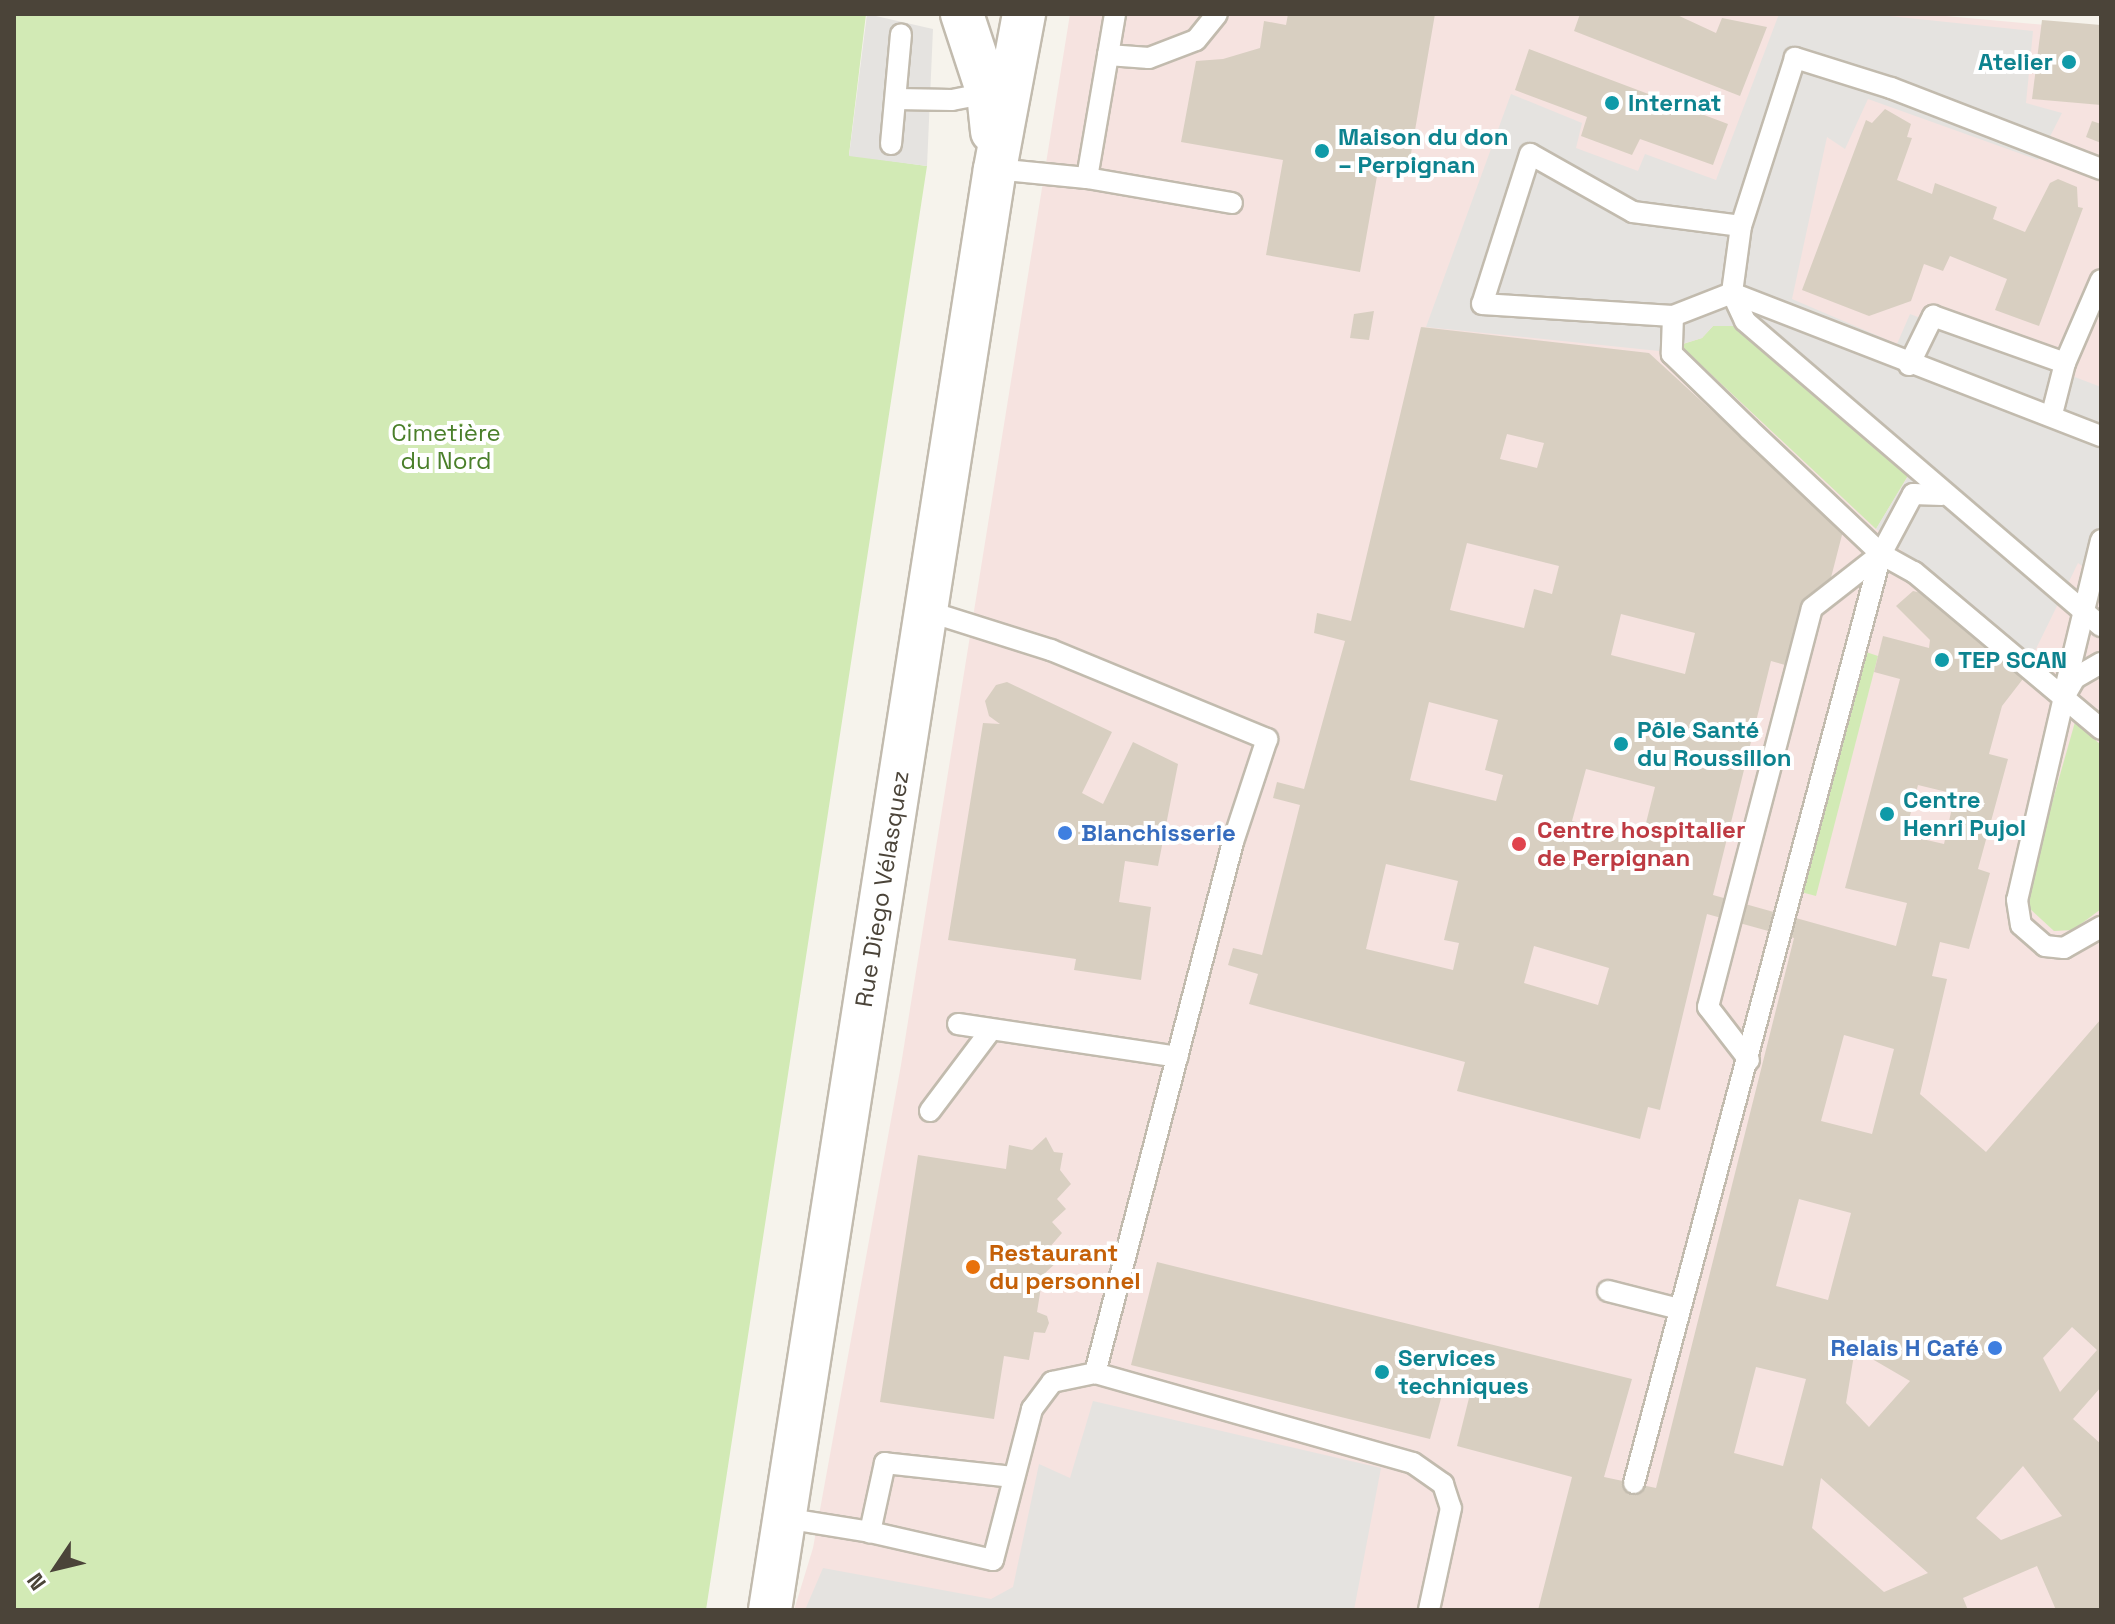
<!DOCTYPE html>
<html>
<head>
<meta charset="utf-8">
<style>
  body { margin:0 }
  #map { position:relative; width:2115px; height:1624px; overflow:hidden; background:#f6f3ec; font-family:"Space Grotesk",sans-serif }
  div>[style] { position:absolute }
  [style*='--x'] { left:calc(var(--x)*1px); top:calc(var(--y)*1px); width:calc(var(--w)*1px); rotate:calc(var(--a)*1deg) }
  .medical>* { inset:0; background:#f6e3e0 }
  .green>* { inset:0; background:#d2eab5 }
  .parking>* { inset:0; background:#e5e3e0 }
  .building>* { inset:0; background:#d8cfc1 }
  .roads { filter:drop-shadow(2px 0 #c2bbae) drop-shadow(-2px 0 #c2bbae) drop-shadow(0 2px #c2bbae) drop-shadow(0 -2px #c2bbae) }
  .service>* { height:20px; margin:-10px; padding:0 10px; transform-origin:10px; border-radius:10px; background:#fff }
  .minor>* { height:42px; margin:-21px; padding:0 21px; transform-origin:21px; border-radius:21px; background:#fff }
  .dots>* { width:22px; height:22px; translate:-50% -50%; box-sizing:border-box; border:4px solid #fff; border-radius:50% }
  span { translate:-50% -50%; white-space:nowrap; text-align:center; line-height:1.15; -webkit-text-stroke:8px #fff; paint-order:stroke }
  .culture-label { font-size:24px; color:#0d838f; font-weight:700 }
  .right { translate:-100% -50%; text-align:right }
  .left { translate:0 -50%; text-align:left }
  .park-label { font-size:24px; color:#4a7f2a }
  .health-label { font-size:24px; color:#be3a42; font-weight:700 }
  .shop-label { font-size:24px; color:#366cbe; font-weight:700 }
  .street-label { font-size:24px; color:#4b4439 }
  .food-label { font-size:24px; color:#c56008; font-weight:700 }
  .frame { position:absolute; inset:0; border:16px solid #4b4439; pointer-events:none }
  .north { position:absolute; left:16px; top:1528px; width:80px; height:80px; -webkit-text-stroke:6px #fff; paint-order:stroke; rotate:235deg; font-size:22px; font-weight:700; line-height:32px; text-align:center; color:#4b4439 }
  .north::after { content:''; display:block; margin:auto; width:28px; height:36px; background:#4b4439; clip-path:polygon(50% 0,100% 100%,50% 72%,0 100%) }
</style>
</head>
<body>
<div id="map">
  <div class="medical">
    <div style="clip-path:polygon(1070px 14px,1924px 14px,2101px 30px,2101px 1610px,794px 1610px,813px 1548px,901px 1065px)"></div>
  </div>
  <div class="green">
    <div style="clip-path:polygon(14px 14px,866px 14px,849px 155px,927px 166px,706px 1610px,14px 1610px)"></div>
    <div style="clip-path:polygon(1713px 326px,1733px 326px,1912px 469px,1876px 529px,1680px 345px,1702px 338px)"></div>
    <div style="clip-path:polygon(1863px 651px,1878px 656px,1816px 896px,1801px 892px)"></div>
    <div style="clip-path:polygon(2075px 722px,2101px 745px,2101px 909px,2073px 930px,2054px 931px,2028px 907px,2027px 891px)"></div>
  </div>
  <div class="parking">
    <div style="clip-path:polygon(867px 14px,933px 29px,927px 166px,849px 156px)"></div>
    <div style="clip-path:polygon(1779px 14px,1870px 14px,2033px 31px,2026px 103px,2062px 113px,2038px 160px,1868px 99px,1845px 149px,1827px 137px,1792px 299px,1897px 344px,1910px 314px,2101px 387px,2101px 580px,2078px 563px,2031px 659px,1876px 529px,1912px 470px,1733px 326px,1713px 326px,1702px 338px,1659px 351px,1426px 327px,1511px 94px,1582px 123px,1576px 148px,1638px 171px,1645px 154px,1716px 180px)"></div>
    <div style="clip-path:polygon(1093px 1401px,1381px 1468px,1354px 1610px,805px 1610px,823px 1568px,991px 1599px,1013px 1587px,1039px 1464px,1070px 1478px)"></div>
  </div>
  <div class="building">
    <div style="clip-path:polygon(1288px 14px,1435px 14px,1408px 171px,1379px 165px,1360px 272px,1266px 255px,1283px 160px,1181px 142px,1196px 61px,1223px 59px,1260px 48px,1264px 21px,1286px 25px)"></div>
    <div style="clip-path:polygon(1580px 14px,1675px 14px,1716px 33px,1722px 18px,1767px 27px,1740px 96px,1574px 31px)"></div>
    <div style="clip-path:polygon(2042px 20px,2101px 25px,2101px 105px,2032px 99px)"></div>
    <div style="clip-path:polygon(1529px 49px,1728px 124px,1713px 165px,1640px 139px,1632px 155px,1581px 136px,1587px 117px,1515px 90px)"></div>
    <div style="clip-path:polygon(1885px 109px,1911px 124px,1907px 137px,1912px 138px,1897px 180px,1932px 194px,1935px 183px,1997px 207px,1993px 219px,2025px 232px,2050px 183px,2058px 179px,2077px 187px,2078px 207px,2083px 208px,2039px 326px,1995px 310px,2007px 279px,1950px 256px,1943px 271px,1924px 264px,1911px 301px,1869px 316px,1802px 290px,1866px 120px,1872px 123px)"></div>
    <div style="clip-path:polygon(2092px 121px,2101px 124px,2101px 143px,2086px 137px)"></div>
    <div style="clip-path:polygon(1374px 311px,1369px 340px,1350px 338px,1354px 314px)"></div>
    <div style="clip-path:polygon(evenodd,1421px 327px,1649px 353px,1843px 531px,1807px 671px,1771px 661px,1713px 895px,1896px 946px,1907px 903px,1845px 888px,1900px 679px,1874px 672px,1883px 636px,1929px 648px,1930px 640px,1896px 606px,1913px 591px,1926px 594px,2026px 675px,2002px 706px,1989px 754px,2008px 759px,1978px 869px,1990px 873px,1969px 949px,1940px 942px,1932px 976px,1947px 979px,1920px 1094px,1986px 1152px,2101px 1019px,2101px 1387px,2073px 1419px,2101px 1444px,2101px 1610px,2056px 1610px,2037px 1566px,1963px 1598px,1968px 1610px,1538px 1610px,1572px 1477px,1457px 1446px,1472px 1386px,1446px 1380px,1430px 1439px,1131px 1365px,1157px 1262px,1632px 1379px,1604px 1477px,1656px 1488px,1794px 938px,1707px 914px,1660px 1110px,1648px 1107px,1640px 1139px,1457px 1091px,1465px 1062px,1249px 1004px,1258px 974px,1228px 965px,1233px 948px,1262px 955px,1300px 805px,1273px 798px,1277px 782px,1304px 789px,1345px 641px,1314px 633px,1317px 613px,1351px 621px,1421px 327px,1507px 434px,1544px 443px,1537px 468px,1500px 459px,1507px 434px,1421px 327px,1467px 543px,1559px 566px,1552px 594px,1534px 589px,1524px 628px,1450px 610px,1467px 543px,1421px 327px,1621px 614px,1695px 633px,1685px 674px,1611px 655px,1621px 614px,1421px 327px,1429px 702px,1498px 720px,1485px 770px,1503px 775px,1496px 801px,1410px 780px,1429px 702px,1421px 327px,1586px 769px,1655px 787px,1642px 839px,1572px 821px,1586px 769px,1421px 327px,1918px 785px,1955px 794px,1944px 844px,1905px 835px,1918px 785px,1421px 327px,1386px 864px,1458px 881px,1444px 940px,1459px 943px,1453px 970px,1366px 949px,1386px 864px,1421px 327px,1534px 946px,1609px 968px,1598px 1005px,1524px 983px,1534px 946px,1421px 327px,1844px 1035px,1894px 1049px,1872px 1134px,1821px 1121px,1844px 1035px,1421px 327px,1799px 1199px,1851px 1213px,1828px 1300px,1776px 1286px,1799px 1199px,1421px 327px,2072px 1327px,2097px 1350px,2060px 1392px,2043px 1358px,2072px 1327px,1421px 327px,1855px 1349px,1910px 1381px,1869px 1427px,1846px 1403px,1855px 1349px,1421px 327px,1756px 1367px,1806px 1379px,1783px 1466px,1734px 1453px,1756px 1367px,1421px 327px,2023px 1466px,2062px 1516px,2001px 1540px,1976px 1518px,2023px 1466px,1421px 327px,1821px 1478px,1928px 1573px,1884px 1592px,1812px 1528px,1821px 1478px)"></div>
    <div style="clip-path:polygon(1007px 682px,1112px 732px,1082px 793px,1103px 804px,1133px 742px,1178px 764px,1158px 866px,1125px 861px,1119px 902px,1151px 907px,1141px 980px,1074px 970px,1076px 959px,948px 940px,983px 723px,1000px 724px,989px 716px,985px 701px,996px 685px)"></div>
    <div style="clip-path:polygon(1046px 1137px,1054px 1152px,1063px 1153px,1060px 1170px,1071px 1184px,1057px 1199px,1066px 1209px,1052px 1222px,1062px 1233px,1049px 1248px,1059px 1260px,1043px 1275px,1037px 1312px,1047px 1316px,1049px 1323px,1045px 1333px,1034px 1332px,1029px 1360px,1004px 1356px,994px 1419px,880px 1402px,918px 1155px,1006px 1169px,1009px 1145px,1032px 1150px)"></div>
  </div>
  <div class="roads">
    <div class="service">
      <div style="--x:1108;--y:55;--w:41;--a:4.2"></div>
      <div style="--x:1149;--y:58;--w:50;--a:-21"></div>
      <div style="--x:1196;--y:40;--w:33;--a:-51"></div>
      <div style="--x:896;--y:99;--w:56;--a:1"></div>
      <div style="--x:952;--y:100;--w:37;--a:-11"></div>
      <div style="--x:891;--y:144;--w:110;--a:-84.8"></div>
      <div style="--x:995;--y:169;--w:92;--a:5.6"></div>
      <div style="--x:1087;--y:178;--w:147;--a:9.8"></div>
      <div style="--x:2101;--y:169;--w:225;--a:-158.9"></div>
      <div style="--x:1891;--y:88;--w:101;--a:-162.6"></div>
      <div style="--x:1795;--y:58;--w:176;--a:107.8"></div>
      <div style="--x:1741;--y:226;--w:68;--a:97.7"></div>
      <div style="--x:1732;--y:293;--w:31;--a:65"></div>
      <div style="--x:1745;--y:321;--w:469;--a:40.6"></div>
      <div style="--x:1087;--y:178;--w:166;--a:-80.3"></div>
      <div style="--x:1741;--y:226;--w:109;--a:-172.6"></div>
      <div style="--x:1633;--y:212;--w:118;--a:-150.6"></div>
      <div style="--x:1530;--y:154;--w:157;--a:107.7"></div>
      <div style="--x:1482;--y:304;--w:191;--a:3.6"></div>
      <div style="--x:1673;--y:316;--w:63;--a:-21.3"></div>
      <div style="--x:1732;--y:293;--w:396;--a:21.2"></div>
      <div style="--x:1673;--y:316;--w:38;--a:92"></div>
      <div style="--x:1672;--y:354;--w:107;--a:44.2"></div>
      <div style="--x:1749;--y:429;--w:182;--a:43.4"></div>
      <div style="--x:1881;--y:554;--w:38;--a:29"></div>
      <div style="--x:1914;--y:572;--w:244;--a:40"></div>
      <div style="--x:1909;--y:365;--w:55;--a:-63.9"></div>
      <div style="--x:1933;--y:316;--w:140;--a:19.6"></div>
      <div style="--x:2052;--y:414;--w:53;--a:-75.7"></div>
      <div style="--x:2065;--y:363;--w:90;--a:-66.6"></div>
      <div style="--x:927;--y:611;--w:130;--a:17.5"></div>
      <div style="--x:1051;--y:650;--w:234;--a:22.4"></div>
      <div style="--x:1267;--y:739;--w:108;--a:108.3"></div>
      <div style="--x:1233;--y:842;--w:549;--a:104.57"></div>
      <div style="--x:1095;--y:1373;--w:330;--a:15.8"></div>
      <div style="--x:1413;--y:1463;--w:37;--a:35"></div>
      <div style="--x:1443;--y:1484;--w:25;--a:72"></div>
      <div style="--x:1451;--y:1508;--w:104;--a:102.2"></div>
      <div style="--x:2101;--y:663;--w:30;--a:150"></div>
      <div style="--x:2075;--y:678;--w:22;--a:120"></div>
      <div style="--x:2064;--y:697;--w:208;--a:103"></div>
      <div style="--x:2017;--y:900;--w:25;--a:81"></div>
      <div style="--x:2021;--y:925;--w:32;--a:41"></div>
      <div style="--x:2045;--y:946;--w:19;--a:6"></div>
      <div style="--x:2064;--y:948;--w:43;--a:-29.6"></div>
      <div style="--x:2065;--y:689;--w:153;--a:-76.4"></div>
      <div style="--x:958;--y:1024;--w:222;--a:8.5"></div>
      <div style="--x:1749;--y:1060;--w:67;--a:-127.7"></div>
      <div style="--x:1708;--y:1007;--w:412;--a:-75.4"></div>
      <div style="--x:1812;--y:608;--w:88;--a:-38"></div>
      <div style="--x:930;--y:1111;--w:101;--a:-53"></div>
      <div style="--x:1608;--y:1291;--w:73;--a:14.2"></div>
      <div style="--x:1013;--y:1477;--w:129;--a:-173.8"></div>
      <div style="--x:885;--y:1463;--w:71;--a:102.3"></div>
      <div style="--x:870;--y:1532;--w:126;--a:12.8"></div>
      <div style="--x:993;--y:1560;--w:156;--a:-75.5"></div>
      <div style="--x:1032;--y:1409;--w:34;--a:-53"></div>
      <div style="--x:1052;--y:1382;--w:44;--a:-11.8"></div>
      <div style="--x:1634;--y:1483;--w:961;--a:-75.11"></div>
      <div style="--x:1881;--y:554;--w:68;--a:-61.9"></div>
      <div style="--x:1913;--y:494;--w:29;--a:2"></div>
      <div style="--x:784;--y:1518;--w:87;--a:9.2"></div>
    </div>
    <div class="minor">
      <div style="--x:962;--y:14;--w:83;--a:71.8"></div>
      <div style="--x:988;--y:93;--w:39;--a:84"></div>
      <div style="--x:770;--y:1610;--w:1458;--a:-81.13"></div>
      <div style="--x:995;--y:169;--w:158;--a:-79.4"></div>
    </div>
  </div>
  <div class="dots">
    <div style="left:2069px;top:62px;background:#0f9aa8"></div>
    <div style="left:1612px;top:103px;background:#0f9aa8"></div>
    <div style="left:1322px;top:151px;background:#0f9aa8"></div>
    <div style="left:1942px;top:660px;background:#0f9aa8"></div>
    <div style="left:1621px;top:744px;background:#0f9aa8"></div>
    <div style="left:1887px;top:814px;background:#0f9aa8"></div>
    <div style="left:1065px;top:833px;background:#3f7fe0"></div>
    <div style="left:1519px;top:844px;background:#e0444e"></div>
    <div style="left:973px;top:1267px;background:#e8710a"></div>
    <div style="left:1995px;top:1348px;background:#3f7fe0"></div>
    <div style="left:1382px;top:1372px;background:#0f9aa8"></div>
  </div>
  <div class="culture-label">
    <span class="right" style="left:2053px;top:62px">Atelier</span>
    <span class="left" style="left:1628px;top:103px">Internat</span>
    <span class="left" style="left:1338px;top:151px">Maison du don<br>– Perpignan</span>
    <span class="left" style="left:1958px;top:660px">TEP SCAN</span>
    <span class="left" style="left:1637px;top:744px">Pôle Santé<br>du Roussillon</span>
    <span class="left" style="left:1903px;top:814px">Centre<br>Henri Pujol</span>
    <span class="left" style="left:1398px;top:1372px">Services<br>techniques</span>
  </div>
  <div class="park-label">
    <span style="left:446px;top:447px">Cimetière<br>du Nord</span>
  </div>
  <div class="health-label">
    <span class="left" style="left:1537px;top:844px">Centre hospitalier<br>de Perpignan</span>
  </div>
  <div class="shop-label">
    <span class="left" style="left:1081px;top:833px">Blanchisserie</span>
    <span class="right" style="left:1979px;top:1348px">Relais H Café</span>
  </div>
  <div class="street-label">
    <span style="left:882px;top:889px;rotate:-81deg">Rue Diego Vélasquez</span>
  </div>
  <div class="food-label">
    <span class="left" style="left:989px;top:1267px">Restaurant<br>du personnel</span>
  </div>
  <div class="frame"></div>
  <div class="north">N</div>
</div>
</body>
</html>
